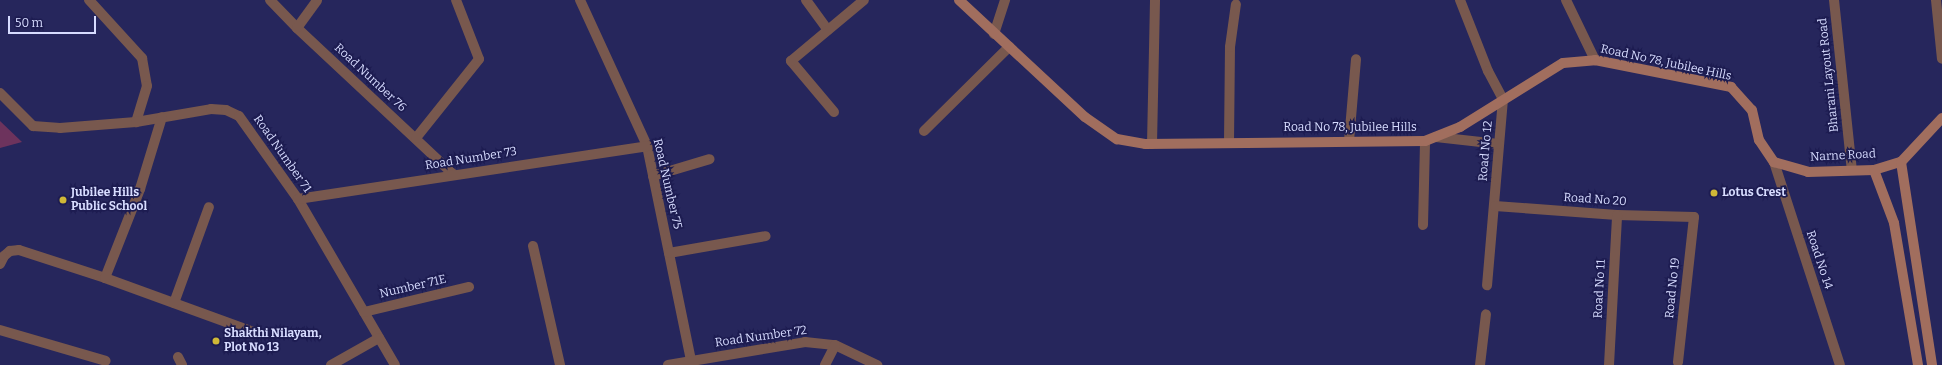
<!DOCTYPE html>
<html>
<head>
<meta charset="utf-8">
<style>
  body { margin:0 }
  #map { position:relative; width:1942px; height:365px; overflow:hidden; background:#26265c; font-family:Bitter,serif }
  div>[style] { position:absolute }
  [style*='--x'] { left:calc(var(--x)*1px); top:calc(var(--y)*1px); width:calc(var(--w)*1px); rotate:calc(var(--a)*1deg) }
  .green>* { inset:0; background:#6d335d }
  .street>* { height:10px; margin:-5px; padding:0 5px; transform-origin:5px; border-radius:5px; background:#78584e }
  .secondary>* { height:10px; margin:-5px; padding:0 5px; transform-origin:5px; border-radius:5px; background:#a16e5e }
  .dots>* { width:11px; height:11px; translate:-50% -50%; box-sizing:border-box; border:2px solid #1d1c51; border-radius:50% }
  span { translate:-50% -50%; white-space:nowrap; text-align:center; line-height:1.15; -webkit-text-stroke:3.5px #1d1c51; paint-order:stroke }
  .street-label { font-size:12px; color:#d7dcff }
  .poi-label { font-size:12px; color:#d7dcff; font-weight:700 }
  .left { translate:0 -50%; text-align:left }
  .scale { position:absolute; left:8px; top:16px; width:88px; height:18px; box-sizing:border-box; border:2px solid #d7dcff; border-top:0; padding-left:5px; font-size:12px; line-height:14px; white-space:nowrap; color:#d7dcff; -webkit-text-stroke:3px #1d1c51; paint-order:stroke }
</style>
</head>
<body>
<div id="map">
  <div class="green">
    <div style="clip-path:polygon(0 121px,22px 142px,0 148px)"></div>
  </div>
  <div class="street">
    <div style="--x:89;--y:0;--w:79;--a:47.6"></div>
    <div style="--x:142;--y:58;--w:28;--a:80"></div>
    <div style="--x:147;--y:86;--w:38;--a:107"></div>
    <div style="--x:270;--y:0;--w:39;--a:46"></div>
    <div style="--x:297;--y:28;--w:215;--a:43.1"></div>
    <div style="--x:580;--y:0;--w:161;--a:65.3"></div>
    <div style="--x:647;--y:146;--w:219;--a:78.4"></div>
    <div style="--x:806;--y:0;--w:37;--a:54"></div>
    <div style="--x:1460;--y:0;--w:76;--a:68.5"></div>
    <div style="--x:1488;--y:71;--w:32;--a:62"></div>
    <div style="--x:1503;--y:99;--w:187;--a:94.9"></div>
    <div style="--x:1566;--y:0;--w:67;--a:64.2"></div>
    <div style="--x:1834;--y:0;--w:171;--a:84"></div>
    <div style="--x:1936;--y:0;--w:59;--a:84.2"></div>
    <div style="--x:297;--y:28;--w:34;--a:-54"></div>
    <div style="--x:994;--y:34;--w:36;--a:-72"></div>
    <div style="--x:0;--y:93;--w:47;--a:45"></div>
    <div style="--x:33;--y:126;--w:27;--a:4"></div>
    <div style="--x:60;--y:128;--w:76;--a:-4.5"></div>
    <div style="--x:136;--y:122;--w:76;--a:-9.8"></div>
    <div style="--x:211;--y:109;--w:15;--a:4"></div>
    <div style="--x:226;--y:110;--w:14;--a:25"></div>
    <div style="--x:239;--y:116;--w:102;--a:54.6"></div>
    <div style="--x:298;--y:199;--w:192;--a:59.7"></div>
    <div style="--x:834;--y:112;--w:67;--a:-130.1"></div>
    <div style="--x:791;--y:61;--w:95;--a:-39.9"></div>
    <div style="--x:924;--y:131;--w:120;--a:-44.7"></div>
    <div style="--x:1436;--y:137;--w:63;--a:6.3"></div>
    <div style="--x:416;--y:138;--w:101;--a:-51.4"></div>
    <div style="--x:479;--y:59;--w:63;--a:-111.3"></div>
    <div style="--x:1349;--y:141;--w:82;--a:-85.1"></div>
    <div style="--x:1229;--y:142;--w:95;--a:-89.4"></div>
    <div style="--x:1230;--y:47;--w:43;--a:-82.1"></div>
    <div style="--x:1152;--y:144;--w:144;--a:-88.8"></div>
    <div style="--x:1774;--y:162;--w:213;--a:72"></div>
    <div style="--x:653;--y:176;--w:59;--a:-16.6"></div>
    <div style="--x:298;--y:199;--w:353;--a:-8.6"></div>
    <div style="--x:1495;--y:206;--w:122;--a:4.2"></div>
    <div style="--x:1617;--y:215;--w:77;--a:1.5"></div>
    <div style="--x:1694;--y:217;--w:146;--a:96.3"></div>
    <div style="--x:1423;--y:225;--w:84;--a:-88.6"></div>
    <div style="--x:533;--y:246;--w:122;--a:77.2"></div>
    <div style="--x:669;--y:253;--w:98;--a:-9.9"></div>
    <div style="--x:0;--y:264;--w:9;--a:-63"></div>
    <div style="--x:4;--y:256;--w:8;--a:-40"></div>
    <div style="--x:10;--y:251;--w:9;--a:-6"></div>
    <div style="--x:19;--y:250;--w:90;--a:18"></div>
    <div style="--x:105;--y:278;--w:158;--a:20"></div>
    <div style="--x:105;--y:278;--w:96;--a:-68.5"></div>
    <div style="--x:140;--y:189;--w:75;--a:-73"></div>
    <div style="--x:174;--y:303;--w:102;--a:-70"></div>
    <div style="--x:364;--y:312;--w:108;--a:-13.4"></div>
    <div style="--x:0;--y:330;--w:110;--a:16.3"></div>
    <div style="--x:178;--y:357;--w:9;--a:63"></div>
    <div style="--x:331;--y:365;--w:55;--a:-29.4"></div>
    <div style="--x:668;--y:365;--w:139;--a:-9.5"></div>
    <div style="--x:805;--y:342;--w:30;--a:6"></div>
    <div style="--x:835;--y:345;--w:47;--a:25.5"></div>
    <div style="--x:825;--y:365;--w:22;--a:-63"></div>
    <div style="--x:1480;--y:365;--w:51;--a:-83.3"></div>
    <div style="--x:1609;--y:365;--w:150;--a:-86.9"></div>
  </div>
  <div class="secondary">
    <div style="--x:959;--y:0;--w:172;--a:42.9"></div>
    <div style="--x:1085;--y:117;--w:39;--a:35"></div>
    <div style="--x:1117;--y:139;--w:28;--a:10"></div>
    <div style="--x:1145;--y:144;--w:280;--a:-0.6"></div>
    <div style="--x:1425;--y:141;--w:38;--a:-22"></div>
    <div style="--x:1460;--y:127;--w:121;--a:-31.9"></div>
    <div style="--x:1563;--y:63;--w:32;--a:-5"></div>
    <div style="--x:1595;--y:60;--w:139;--a:11.2"></div>
    <div style="--x:1731;--y:87;--w:31;--a:48"></div>
    <div style="--x:1752;--y:110;--w:31;--a:77"></div>
    <div style="--x:1759;--y:140;--w:27;--a:56"></div>
    <div style="--x:1774;--y:162;--w:35;--a:16"></div>
    <div style="--x:1808;--y:172;--w:66;--a:-1.7"></div>
    <div style="--x:1874;--y:170;--w:28;--a:-17"></div>
    <div style="--x:1901;--y:162;--w:60;--a:-47"></div>
    <div style="--x:1901;--y:162;--w:205;--a:81.3"></div>
    <div style="--x:1874;--y:170;--w:57;--a:69.3"></div>
    <div style="--x:1894;--y:223;--w:144;--a:80.4"></div>
  </div>
  <div class="dots">
    <div style="left:1714px;top:193px;background:#cfb837"></div>
    <div style="left:63px;top:200px;background:#cfb837"></div>
    <div style="left:216px;top:341px;background:#cfb837"></div>
  </div>
  <div class="street-label">
    <span style="left:1666px;top:63px;rotate:12deg">Road No 78, Jubilee Hills</span>
    <span style="left:1829px;top:75px;rotate:-96deg">Bharani Layout Road</span>
    <span style="left:370px;top:78px;rotate:43deg">Road Number 76</span>
    <span style="left:1350px;top:128px">Road No 78, Jubilee Hills</span>
    <span style="left:1486px;top:151px;rotate:-85deg">Road No 12</span>
    <span style="left:282px;top:154px;rotate:55deg">Road Number 71</span>
    <span style="left:1843px;top:156px;rotate:-3deg">Narne Road</span>
    <span style="left:471px;top:159px;rotate:-9deg">Road Number 73</span>
    <span style="left:667px;top:184px;rotate:77deg">Road Number 75</span>
    <span style="left:1595px;top:200px;rotate:4deg">Road No 20</span>
    <span style="left:1819px;top:260px;rotate:72deg">Road No 14</span>
    <span style="left:413px;top:287px;rotate:-13deg">Number 71E</span>
    <span style="left:1673px;top:288px;rotate:-84deg">Road No 19</span>
    <span style="left:1600px;top:289px;rotate:-87deg">Road No 11</span>
    <span style="left:761px;top:337px;rotate:-8deg">Road Number 72</span>
  </div>
  <div class="poi-label">
    <span class="left" style="left:71px;top:200px">Jubilee Hills<br>Public School</span>
    <span class="left" style="left:1722px;top:193px">Lotus Crest</span>
    <span class="left" style="left:224px;top:341px">Shakthi Nilayam,<br>Plot No 13</span>
  </div>
  <div class="scale">50 m</div>
</div>
</body>
</html>
